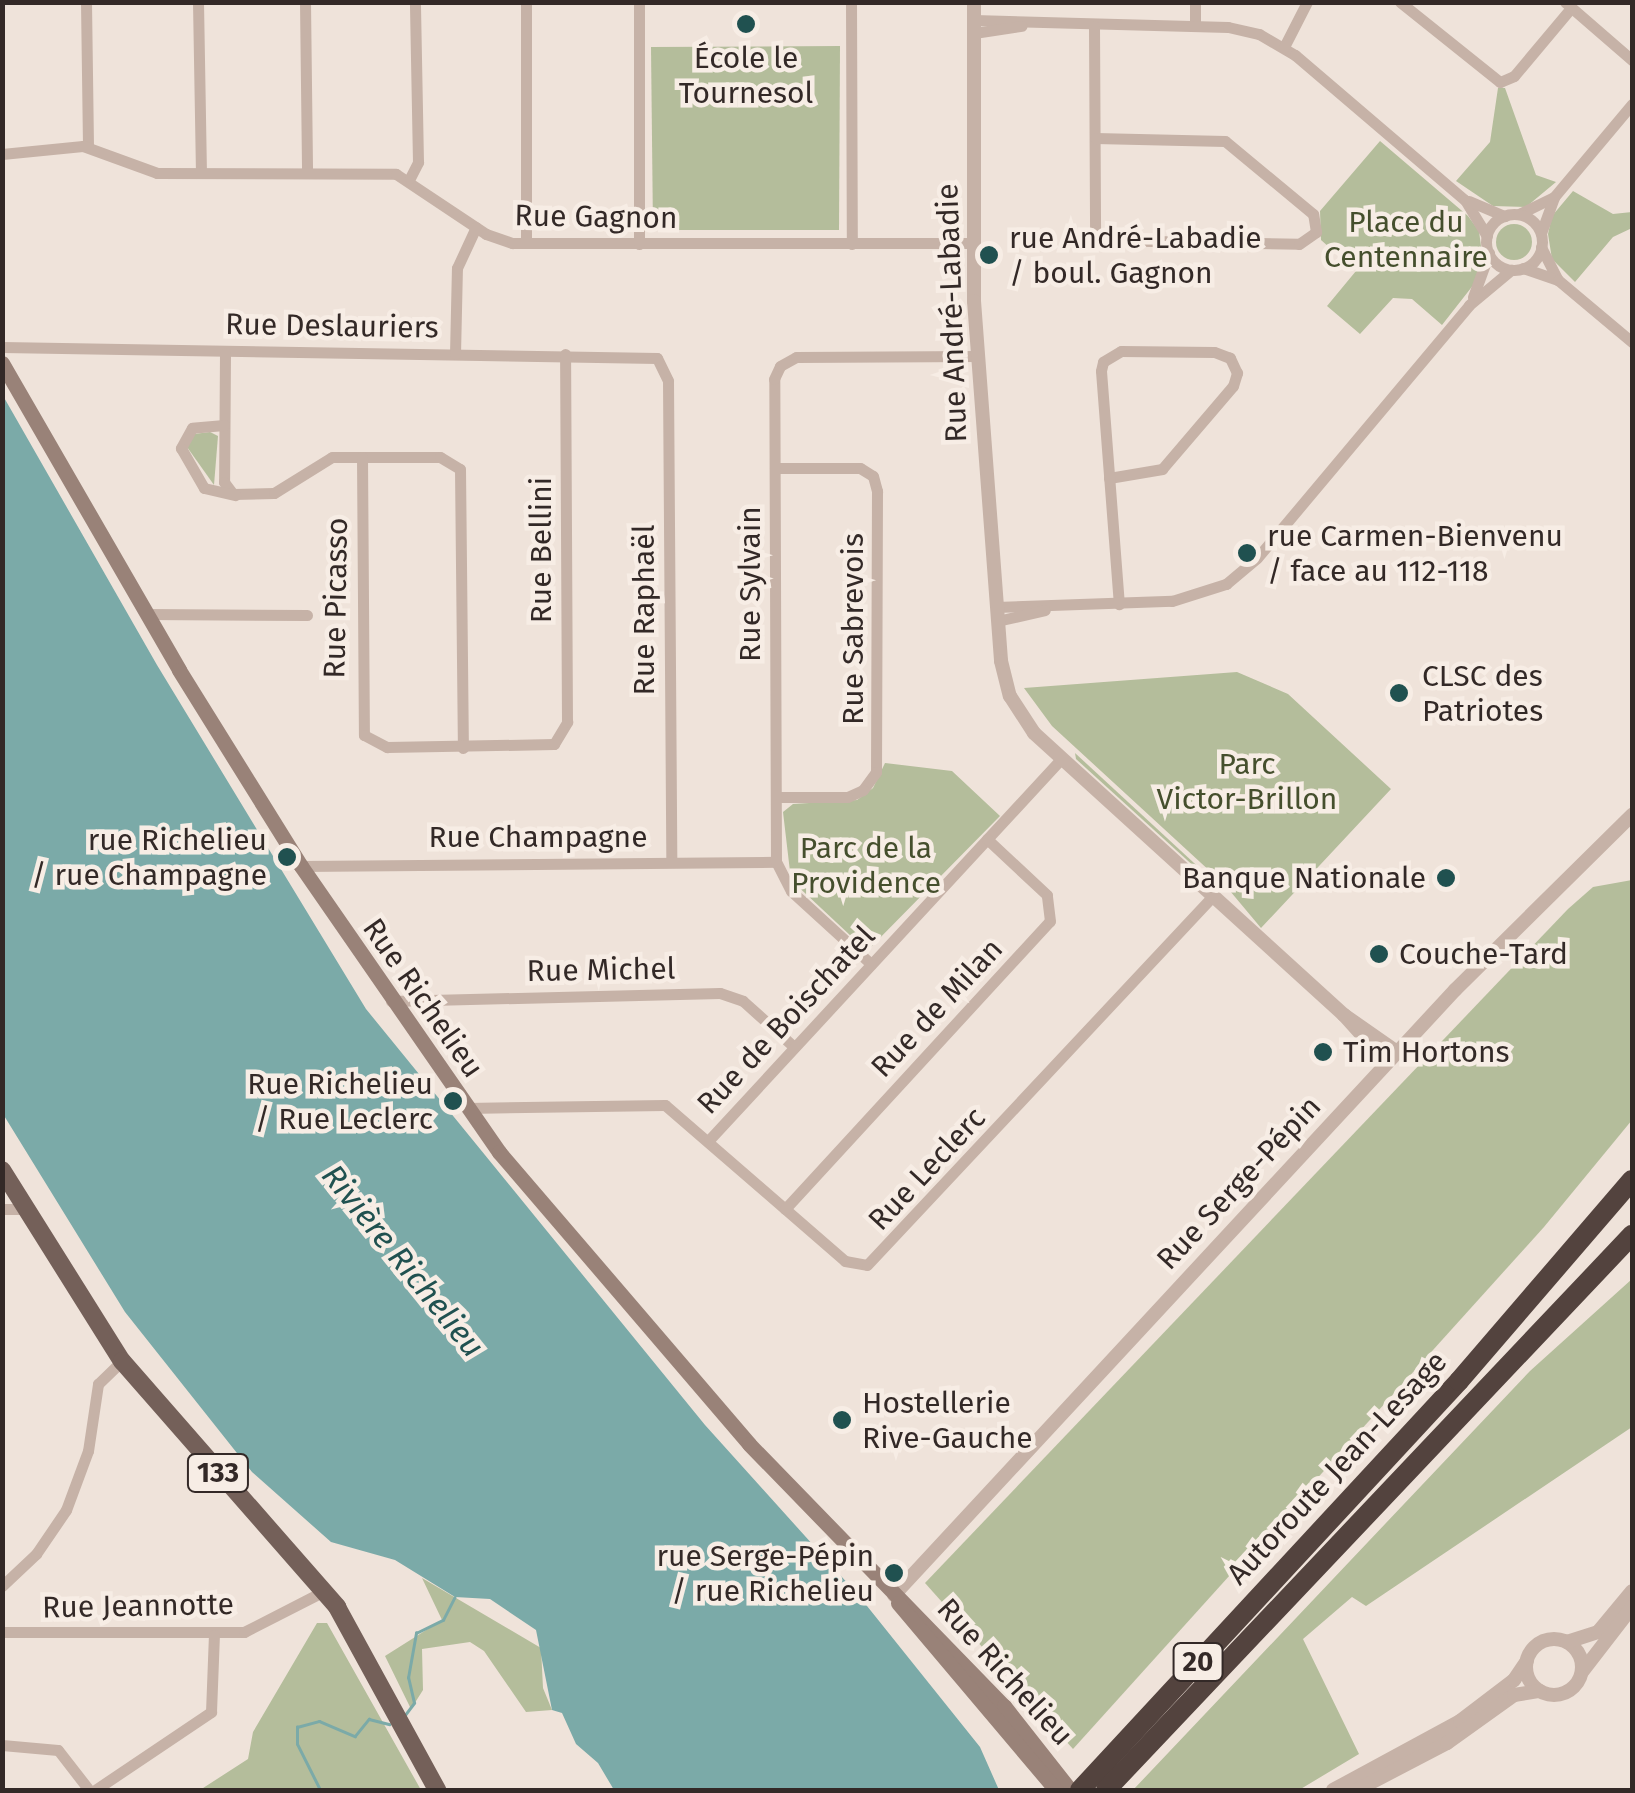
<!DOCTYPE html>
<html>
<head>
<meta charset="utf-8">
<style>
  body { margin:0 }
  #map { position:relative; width:1635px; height:1793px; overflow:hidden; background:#efe3da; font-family:"Fira Sans",sans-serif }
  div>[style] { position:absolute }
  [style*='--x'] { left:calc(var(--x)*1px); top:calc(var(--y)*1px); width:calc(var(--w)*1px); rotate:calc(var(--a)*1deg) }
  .green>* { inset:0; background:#b4bd9b }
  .round { border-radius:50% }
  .water>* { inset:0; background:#7baaa8 }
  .stream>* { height:2.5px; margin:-1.25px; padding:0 1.25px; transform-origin:1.25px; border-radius:1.25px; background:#7baaa8 }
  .minor>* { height:11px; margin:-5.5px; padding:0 5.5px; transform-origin:5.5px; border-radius:5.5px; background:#c6b2a7 }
  .minor>.ring { margin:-5.5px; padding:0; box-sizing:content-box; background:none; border:11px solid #c6b2a7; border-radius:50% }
  .tertiary>* { height:14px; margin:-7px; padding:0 7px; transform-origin:7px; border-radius:7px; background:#c6b2a7 }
  .tertiary>.ring { margin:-7px; padding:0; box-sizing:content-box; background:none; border:14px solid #c6b2a7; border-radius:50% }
  .secondary>* { height:15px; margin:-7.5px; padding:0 7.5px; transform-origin:7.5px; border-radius:7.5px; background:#998278 }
  .primary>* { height:18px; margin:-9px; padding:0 9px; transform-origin:9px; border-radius:9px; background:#746059 }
  .motorway>* { height:20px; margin:-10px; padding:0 10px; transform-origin:10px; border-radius:10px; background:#53433e }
  .dots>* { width:28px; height:28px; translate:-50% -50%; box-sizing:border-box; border:5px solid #f7ede5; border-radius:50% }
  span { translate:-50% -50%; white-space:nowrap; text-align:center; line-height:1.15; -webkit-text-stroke:9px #f7ede5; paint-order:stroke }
  .shield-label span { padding:2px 8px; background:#f7ede5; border:2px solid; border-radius:8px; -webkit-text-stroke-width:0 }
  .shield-label { font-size:28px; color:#332927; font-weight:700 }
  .poi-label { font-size:30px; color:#332927 }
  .left { translate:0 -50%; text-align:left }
  .right { translate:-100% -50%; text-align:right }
  .street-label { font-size:30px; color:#332927 }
  .park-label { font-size:30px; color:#454f2d }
  .water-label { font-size:32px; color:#205150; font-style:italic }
  .frame { position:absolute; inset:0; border:5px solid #332927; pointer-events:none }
</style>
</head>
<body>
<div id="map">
  <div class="green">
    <div style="clip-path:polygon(840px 46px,839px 230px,653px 230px,651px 47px)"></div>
    <div style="clip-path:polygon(1498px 88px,1505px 88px,1536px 175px,1556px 182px,1526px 207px,1493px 206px,1456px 181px,1490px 142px)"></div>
    <div style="clip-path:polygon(1380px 141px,1468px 216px,1479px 231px,1483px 262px,1478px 279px,1442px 325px,1412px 299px,1393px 298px,1360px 334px,1327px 306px,1356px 271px,1321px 240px,1320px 211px)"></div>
    <div style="clip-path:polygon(1573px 191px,1613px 214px,1632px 212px,1632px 228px,1613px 237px,1575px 282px,1552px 259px,1548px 234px,1552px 216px)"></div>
    <div class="round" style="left:1496px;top:224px;width:36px;height:36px"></div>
    <div style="clip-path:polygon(210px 432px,218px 436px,214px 485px,187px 447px,194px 434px)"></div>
    <div style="clip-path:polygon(1237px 672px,1288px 694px,1391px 789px,1261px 928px,1225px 885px,1052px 726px,1024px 688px)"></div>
    <div style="clip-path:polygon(1075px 753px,1220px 887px,1220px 890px,1076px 759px)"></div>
    <div style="clip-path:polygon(885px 763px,952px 771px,1000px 816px,867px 951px,791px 880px,783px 812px,793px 804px,857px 800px,873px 788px)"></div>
    <div style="clip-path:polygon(1632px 880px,1632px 1120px,1544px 1227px,1073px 1749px,925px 1583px,1568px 909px,1593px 887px)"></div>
    <div style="clip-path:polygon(1632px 1279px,1632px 1427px,1366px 1606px,1352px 1597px,1303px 1639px,1359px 1754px,1299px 1790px,1133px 1790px,1530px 1371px)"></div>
    <div style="clip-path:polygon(422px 1578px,541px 1648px,543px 1688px,552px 1710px,526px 1712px,484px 1651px,470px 1642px,422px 1649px,423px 1690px,411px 1709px,385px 1656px,442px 1620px)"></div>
    <div style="clip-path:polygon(317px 1623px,327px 1623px,421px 1790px,200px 1790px,248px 1759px,253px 1732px)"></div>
  </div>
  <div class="water">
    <div style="clip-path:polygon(2px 394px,157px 665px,366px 1009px,705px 1425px,859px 1596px,980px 1747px,999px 1790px,614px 1790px,598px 1763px,576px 1744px,562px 1713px,552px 1710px,536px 1630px,490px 1599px,455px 1597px,395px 1560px,331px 1542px,252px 1472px,125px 1312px,3px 1114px)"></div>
  </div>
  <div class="stream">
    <div style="--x:405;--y:1715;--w:15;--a:-53"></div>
    <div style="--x:414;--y:1703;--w:26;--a:-103"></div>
    <div style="--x:408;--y:1678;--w:46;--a:-79.9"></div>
    <div style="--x:416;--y:1633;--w:30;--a:-26"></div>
    <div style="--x:443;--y:1620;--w:25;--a:-63"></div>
    <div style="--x:320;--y:1790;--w:51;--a:-116.6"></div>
    <div style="--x:297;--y:1744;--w:17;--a:-90"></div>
    <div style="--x:297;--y:1727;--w:23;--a:-15"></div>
    <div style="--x:319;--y:1721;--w:39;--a:23"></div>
    <div style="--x:355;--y:1736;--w:22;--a:-51"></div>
    <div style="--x:369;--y:1719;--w:21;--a:14"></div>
  </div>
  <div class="minor">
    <div style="--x:86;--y:2;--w:145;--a:89.2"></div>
    <div style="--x:198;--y:2;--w:171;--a:89"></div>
    <div style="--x:305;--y:2;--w:171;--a:89.3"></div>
    <div style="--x:526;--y:2;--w:241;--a:90"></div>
    <div style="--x:851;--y:2;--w:242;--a:89.8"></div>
    <div style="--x:1195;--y:2;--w:24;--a:90"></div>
    <div style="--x:1400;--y:2;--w:128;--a:38.7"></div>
    <div style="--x:1500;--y:82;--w:15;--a:-23"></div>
    <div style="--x:1514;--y:76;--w:89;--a:-50"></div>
    <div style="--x:1565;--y:2;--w:89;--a:40.9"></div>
    <div style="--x:974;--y:20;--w:254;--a:1.6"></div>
    <div style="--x:1228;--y:27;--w:32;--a:13"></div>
    <div style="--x:1259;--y:34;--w:42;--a:30.3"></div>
    <div style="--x:1295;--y:55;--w:223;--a:40.5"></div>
    <div style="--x:1465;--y:200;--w:42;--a:58.6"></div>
    <div style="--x:1094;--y:26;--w:204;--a:89.7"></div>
    <div style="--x:1095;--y:230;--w:11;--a:68"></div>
    <div style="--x:1099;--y:240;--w:200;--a:1.1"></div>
    <div style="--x:1299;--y:244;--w:21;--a:-35"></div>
    <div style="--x:1316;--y:232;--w:18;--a:-99"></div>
    <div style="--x:1313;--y:214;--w:114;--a:-140.3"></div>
    <div style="--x:1225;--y:141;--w:130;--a:-178.7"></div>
    <div style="--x:974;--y:33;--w:48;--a:-8.5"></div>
    <div style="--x:1284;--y:47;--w:51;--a:-62.9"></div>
    <div style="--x:2;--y:154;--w:81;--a:-5.6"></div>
    <div style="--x:83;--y:146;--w:79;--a:20"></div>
    <div style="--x:157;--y:173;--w:239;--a:0.2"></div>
    <div style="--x:396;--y:174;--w:108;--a:33.7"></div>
    <div style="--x:486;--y:234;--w:28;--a:19"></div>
    <div style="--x:512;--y:243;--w:462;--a:0"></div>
    <div style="--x:410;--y:178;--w:18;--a:-63"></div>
    <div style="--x:418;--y:162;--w:160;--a:-91.1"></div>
    <div style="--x:1469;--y:201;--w:39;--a:23"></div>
    <div style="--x:1519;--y:214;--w:39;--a:-26"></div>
    <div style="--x:1554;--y:197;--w:121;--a:-50"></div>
    <div class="ring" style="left:1486px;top:214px;width:45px;height:45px"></div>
    <div style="--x:1541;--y:233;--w:38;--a:-70"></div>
    <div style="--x:639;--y:244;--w:242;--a:-90"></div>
    <div style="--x:1541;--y:247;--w:37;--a:63"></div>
    <div style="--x:1523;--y:268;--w:37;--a:19"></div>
    <div style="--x:1558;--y:280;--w:97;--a:40"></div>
    <div style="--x:1473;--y:297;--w:47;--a:-70"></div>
    <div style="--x:2;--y:347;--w:655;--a:0.96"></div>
    <div style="--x:657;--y:358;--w:25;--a:64"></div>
    <div style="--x:668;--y:381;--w:481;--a:89.6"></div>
    <div style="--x:225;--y:353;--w:129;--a:90.4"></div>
    <div style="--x:224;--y:482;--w:15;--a:53"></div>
    <div style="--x:233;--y:494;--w:41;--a:-1.4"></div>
    <div style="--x:274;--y:493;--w:68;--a:-31.8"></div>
    <div style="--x:332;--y:457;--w:108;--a:0"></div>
    <div style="--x:440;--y:457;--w:23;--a:31"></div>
    <div style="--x:460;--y:469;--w:279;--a:89.4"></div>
    <div style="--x:455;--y:354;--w:86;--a:-88.7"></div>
    <div style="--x:457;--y:268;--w:45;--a:-65.1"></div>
    <div style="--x:224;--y:425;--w:32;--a:175"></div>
    <div style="--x:192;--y:428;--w:23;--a:119"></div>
    <div style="--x:181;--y:448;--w:46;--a:60.1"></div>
    <div style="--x:204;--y:488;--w:32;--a:13"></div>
    <div style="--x:362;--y:457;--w:278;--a:89.6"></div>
    <div style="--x:364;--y:735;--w:26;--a:28"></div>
    <div style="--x:387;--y:747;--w:167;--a:-1"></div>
    <div style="--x:554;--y:744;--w:26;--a:-59"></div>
    <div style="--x:567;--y:722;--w:368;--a:-90.3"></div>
    <div style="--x:775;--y:468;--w:85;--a:0"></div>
    <div style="--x:860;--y:468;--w:15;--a:32"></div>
    <div style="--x:873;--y:476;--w:16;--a:75"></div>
    <div style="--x:877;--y:491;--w:281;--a:90.2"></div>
    <div style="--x:876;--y:772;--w:22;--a:126"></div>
    <div style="--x:863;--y:790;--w:17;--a:156"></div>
    <div style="--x:847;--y:797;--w:70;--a:180"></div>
    <div style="--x:1109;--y:478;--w:54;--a:-9.6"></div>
    <div style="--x:1162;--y:469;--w:109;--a:-49.5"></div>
    <div style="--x:1233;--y:386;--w:14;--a:-73"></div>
    <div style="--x:1237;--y:373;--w:17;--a:-115"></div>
    <div style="--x:1230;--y:358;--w:17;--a:-159"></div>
    <div style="--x:1214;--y:352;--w:93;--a:-179.4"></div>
    <div style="--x:1121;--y:351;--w:21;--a:149"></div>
    <div style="--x:1103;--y:362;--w:9;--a:103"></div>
    <div style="--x:1101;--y:371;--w:234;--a:85.6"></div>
    <div style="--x:996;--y:607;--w:176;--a:-2"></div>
    <div style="--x:1172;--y:601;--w:57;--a:-17.5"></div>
    <div style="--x:1226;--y:584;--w:40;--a:-40"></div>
    <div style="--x:1257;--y:558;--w:330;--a:-50"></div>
    <div style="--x:1469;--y:305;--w:55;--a:-39.8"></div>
    <div style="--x:146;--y:614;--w:161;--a:0.4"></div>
    <div style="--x:997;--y:621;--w:49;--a:-12.9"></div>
    <div style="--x:301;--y:866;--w:475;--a:-0.5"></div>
    <div style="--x:871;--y:964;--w:108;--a:-137.6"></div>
    <div style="--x:791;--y:891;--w:33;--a:-117"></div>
    <div style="--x:776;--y:862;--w:483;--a:-90.2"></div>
    <div style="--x:774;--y:379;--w:14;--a:-65"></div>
    <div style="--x:780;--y:366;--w:18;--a:-29"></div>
    <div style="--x:796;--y:357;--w:181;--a:-0.3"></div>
    <div style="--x:391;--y:1001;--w:329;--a:-1.4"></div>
    <div style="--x:720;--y:993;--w:24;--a:19"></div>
    <div style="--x:743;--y:1001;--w:69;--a:42"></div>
    <div style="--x:467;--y:1108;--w:198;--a:-0.9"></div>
    <div style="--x:665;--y:1105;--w:238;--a:40.9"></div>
    <div style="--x:845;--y:1261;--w:22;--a:10"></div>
    <div style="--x:867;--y:1265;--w:504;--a:-46.85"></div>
    <div style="--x:709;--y:1140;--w:520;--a:-47.26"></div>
    <div style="--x:2;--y:1209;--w:24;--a:0"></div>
    <div style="--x:785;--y:1209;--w:391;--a:-47.4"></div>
    <div style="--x:1050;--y:921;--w:26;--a:-97"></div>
    <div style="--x:1047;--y:895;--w:82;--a:-137"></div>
    <div style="--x:2;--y:1586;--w:47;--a:-43.3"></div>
    <div style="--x:36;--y:1554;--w:53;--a:-55.7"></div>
    <div style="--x:66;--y:1510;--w:63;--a:-69.6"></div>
    <div style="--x:88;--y:1451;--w:68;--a:-81.5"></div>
    <div style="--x:98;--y:1384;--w:33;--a:-44"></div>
    <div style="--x:2;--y:1632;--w:242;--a:0"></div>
    <div style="--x:244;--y:1632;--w:90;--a:-27.1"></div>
    <div style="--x:2;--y:1745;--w:56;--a:5.1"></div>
    <div style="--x:58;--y:1750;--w:51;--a:52.2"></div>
    <div style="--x:95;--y:1790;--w:140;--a:-33.9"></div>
    <div style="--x:211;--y:1712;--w:77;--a:-87.8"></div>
  </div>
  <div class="tertiary">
    <div style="--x:974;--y:2;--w:299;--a:90"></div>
    <div style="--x:974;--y:301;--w:361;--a:85.7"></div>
    <div style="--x:1001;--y:661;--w:36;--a:76"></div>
    <div style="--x:1010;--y:696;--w:44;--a:57"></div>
    <div style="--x:1034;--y:733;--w:419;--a:42.3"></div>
    <div style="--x:1344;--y:1015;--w:64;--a:48.1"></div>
    <div style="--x:1344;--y:1015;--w:65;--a:34.9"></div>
    <div style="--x:894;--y:1595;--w:825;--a:-47.16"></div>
    <div style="--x:1455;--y:990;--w:249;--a:-44.7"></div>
    <div class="ring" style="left:1526px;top:1639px;width:42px;height:42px"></div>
    <div style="--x:1567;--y:1642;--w:33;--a:-18"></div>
    <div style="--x:1598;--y:1632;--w:53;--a:-50.3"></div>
    <div style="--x:1582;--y:1672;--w:82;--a:-52.4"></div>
    <div style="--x:1333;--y:1790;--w:145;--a:-28.5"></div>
    <div style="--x:1460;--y:1721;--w:68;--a:-37.2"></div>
    <div style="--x:1514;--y:1680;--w:23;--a:-56"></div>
    <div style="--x:1357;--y:1790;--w:102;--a:-27.6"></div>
    <div style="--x:1447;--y:1743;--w:82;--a:-35.6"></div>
    <div style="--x:1514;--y:1695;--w:26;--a:-9"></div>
  </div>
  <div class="secondary">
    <div style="--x:2;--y:363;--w:354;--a:60"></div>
    <div style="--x:179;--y:670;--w:231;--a:58.1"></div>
    <div style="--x:301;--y:866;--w:348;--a:55.3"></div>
    <div style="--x:499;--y:1152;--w:384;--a:49.4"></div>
    <div style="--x:749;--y:1444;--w:366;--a:45.8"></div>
    <div style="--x:1004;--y:1706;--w:107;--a:51.8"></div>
    <div style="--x:898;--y:1603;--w:245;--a:49.8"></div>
  </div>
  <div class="primary">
    <div style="--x:2;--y:1170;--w:226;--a:57.9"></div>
    <div style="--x:122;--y:1361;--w:327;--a:48.8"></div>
    <div style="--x:337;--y:1607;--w:209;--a:61.3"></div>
  </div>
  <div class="motorway">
    <div style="--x:1080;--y:1790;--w:558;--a:-47.18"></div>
    <div style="--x:1459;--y:1381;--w:265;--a:-49.3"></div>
    <div style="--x:1106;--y:1790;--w:765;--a:-46.54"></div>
  </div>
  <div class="dots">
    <div style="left:746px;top:24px;background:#205150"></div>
    <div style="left:989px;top:255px;background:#205150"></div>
    <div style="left:1247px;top:553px;background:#205150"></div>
    <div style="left:1399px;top:693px;background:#205150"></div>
    <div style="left:287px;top:857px;background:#205150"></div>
    <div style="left:1446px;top:878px;background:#205150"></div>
    <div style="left:1379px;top:954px;background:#205150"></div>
    <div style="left:1323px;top:1052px;background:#205150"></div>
    <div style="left:453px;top:1101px;background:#205150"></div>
    <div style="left:842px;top:1420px;background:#205150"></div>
    <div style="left:894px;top:1573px;background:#205150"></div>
  </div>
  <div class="shield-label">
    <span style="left:218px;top:1473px">133</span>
    <span style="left:1198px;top:1662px">20</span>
  </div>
  <div class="poi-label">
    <span style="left:746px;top:75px">École le<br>Tournesol</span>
    <span class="left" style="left:1009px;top:255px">rue André-Labadie<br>/ boul. Gagnon</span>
    <span class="left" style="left:1267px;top:553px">rue Carmen-Bienvenu<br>/ face au 112-118</span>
    <span class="left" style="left:1422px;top:693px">CLSC des<br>Patriotes</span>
    <span class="right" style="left:267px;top:857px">rue Richelieu<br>/ rue Champagne</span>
    <span class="right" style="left:1426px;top:878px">Banque Nationale</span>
    <span class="left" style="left:1399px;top:954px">Couche-Tard</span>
    <span class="left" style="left:1343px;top:1052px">Tim Hortons</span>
    <span class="right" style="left:433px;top:1101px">Rue Richelieu<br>/ Rue Leclerc</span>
    <span class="left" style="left:862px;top:1420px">Hostellerie<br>Rive-Gauche</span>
    <span class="right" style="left:874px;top:1573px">rue Serge-Pépin<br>/ rue Richelieu</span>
  </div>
  <div class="street-label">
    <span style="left:596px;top:217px;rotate:1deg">Rue Gagnon</span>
    <span style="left:952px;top:313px;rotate:-92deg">Rue André-Labadie</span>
    <span style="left:332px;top:326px;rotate:1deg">Rue Deslauriers</span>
    <span style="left:541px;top:550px;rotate:-90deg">Rue Bellini</span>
    <span style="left:750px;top:584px;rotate:-90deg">Rue Sylvain</span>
    <span style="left:336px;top:598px;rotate:-89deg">Rue Picasso</span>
    <span style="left:644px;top:610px;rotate:-90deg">Rue Raphaël</span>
    <span style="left:853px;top:629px;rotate:-90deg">Rue Sabrevois</span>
    <span style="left:538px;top:837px">Rue Champagne</span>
    <span style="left:601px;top:970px;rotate:-1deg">Rue Michel</span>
    <span style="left:423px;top:998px;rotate:55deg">Rue Richelieu</span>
    <span style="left:937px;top:1008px;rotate:-47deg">Rue de Milan</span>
    <span style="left:786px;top:1020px;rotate:-47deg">Rue de Boischatel</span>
    <span style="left:927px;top:1169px;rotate:-47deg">Rue Leclerc</span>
    <span style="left:1239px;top:1183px;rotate:-47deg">Rue Serge-Pépin</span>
    <span style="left:1337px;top:1468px;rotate:-47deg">Autoroute Jean-Lesage</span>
    <span style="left:138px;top:1606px;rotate:-1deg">Rue Jeannotte</span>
    <span style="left:1005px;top:1672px;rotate:48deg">Rue Richelieu</span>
  </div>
  <div class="park-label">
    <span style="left:1406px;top:239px">Place du<br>Centennaire</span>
    <span style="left:1247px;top:781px">Parc<br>Victor-Brillon</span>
    <span style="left:866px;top:865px">Parc de la<br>Providence</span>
  </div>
  <div class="water-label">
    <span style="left:403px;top:1261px;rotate:51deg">Rivière Richelieu</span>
  </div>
  <div class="frame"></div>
</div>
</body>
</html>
